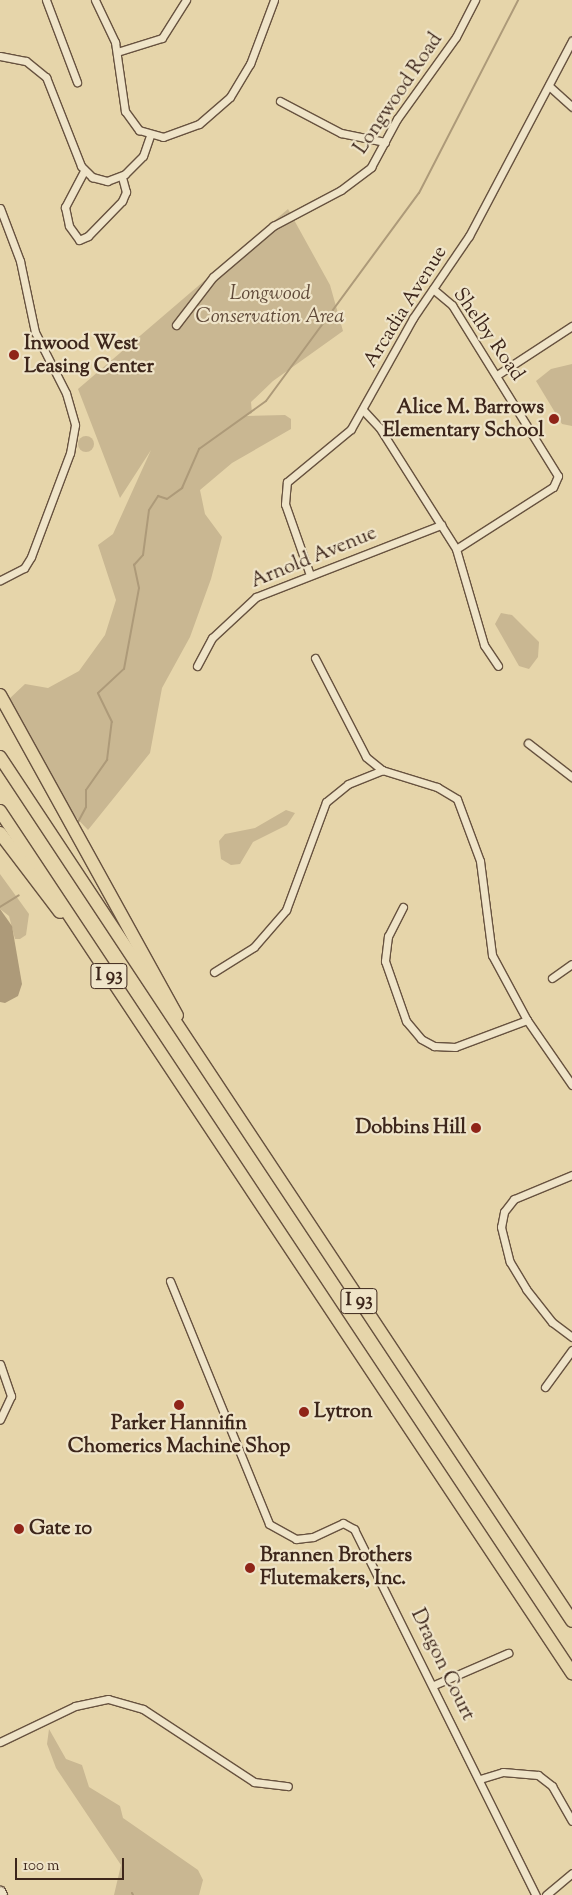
<!DOCTYPE html>
<html>
<head>
<meta charset="utf-8">
<style>
  body { margin:0 }
  #map { position:relative; width:572px; height:1895px; overflow:hidden; background:#e6d5aa; font-family:"Sorts Mill Goudy",serif }
  div>[style] { position:absolute }
  [style*='--x'] { left:calc(var(--x)*1px); top:calc(var(--y)*1px); width:calc(var(--w)*1px); rotate:calc(var(--a)*1deg) }
  .green>* { inset:0; background:#c9b792 }
  .round { border-radius:50% }
  .water>* { inset:0; background:#ad9a79 }
  .stream>* { height:2px; margin:-1px; padding:0 1px; transform-origin:1px; border-radius:1px; background:#ad9a79 }
  .roads { filter:drop-shadow(1px 0 #67523f) drop-shadow(-1px 0 #67523f) drop-shadow(0 1px #67523f) drop-shadow(0 -1px #67523f) }
  .minor>* { height:7px; margin:-3.5px; padding:0 3.5px; transform-origin:3.5px; border-radius:3.5px; background:#efe4c8 }
  .tertiary>* { height:9px; margin:-4.5px; padding:0 4.5px; transform-origin:4.5px; border-radius:4.5px; background:#efe4c8 }
  .motorway>* { height:12px; margin:-6px; padding:0 6px; transform-origin:6px; border-radius:6px; background:#e6d5aa }
  .dots>* { width:14px; height:14px; translate:-50% -50%; box-sizing:border-box; border:2px solid #efe4c8; border-radius:50% }
  span { translate:-50% -50%; white-space:nowrap; text-align:center; line-height:1.15; -webkit-text-stroke:4.5px #efe4c8; paint-order:stroke }
  .shield-label span { padding:1px 4px; background:#efe4c8; border:1px solid; border-radius:4px; -webkit-text-stroke-width:0 }
  .shield-label { font-size:19px; color:#3d261b; font-weight:700 }
  .street-label { font-size:20px; color:#3d261b }
  .park-label { font-size:20px; color:#604a39; font-style:italic }
  .poi-label { font-size:20px; color:#3d261b; font-weight:700 }
  .left { translate:0 -50%; text-align:left }
  .right { translate:-100% -50%; text-align:right }
  .scale { position:absolute; left:15px; top:1858px; width:109px; height:22px; box-sizing:border-box; border:2px solid #3d261b; border-top:0; padding-left:6px; font-size:15px; line-height:18px; white-space:nowrap; color:#3d261b; -webkit-text-stroke:4px #efe4c8; paint-order:stroke }
</style>
</head>
<body>
<div id="map">
  <div class="green">
    <div style="clip-path:polygon(288px 209px,330px 285px,343px 331px,273px 381px,251px 402px,252px 413px,245px 416px,285px 415px,291px 419px,291px 429px,232px 463px,200px 490px,205px 514px,222px 537px,211px 579px,190px 637px,162px 688px,150px 753px,88px 830px,68px 809px,7px 701px,25px 684px,48px 688px,79px 671px,105px 635px,116px 600px,98px 545px,113px 534px,151px 450px,120px 498px,78px 389px)"></div>
    <div style="clip-path:polygon(572px 364px,572px 426px,562px 424px,536px 381px,551px 369px)"></div>
    <div class="round" style="left:78px;top:436px;width:16px;height:16px"></div>
    <div style="clip-path:polygon(501px 613px,512px 615px,539px 642px,538px 657px,529px 669px,519px 666px,495px 624px)"></div>
    <div style="clip-path:polygon(286px 810px,295px 813px,287px 825px,253px 842px,240px 864px,231px 865px,221px 859px,219px 841px,225px 834px,255px 828px)"></div>
    <div style="clip-path:polygon(0 874px,29px 914px,26px 935px,20px 939px,15px 939px,9px 916px,0 909px)"></div>
    <div style="clip-path:polygon(49px 1729px,66px 1759px,82px 1765px,89px 1787px,120px 1806px,123px 1818px,198px 1870px,203px 1880px,199px 1895px,114px 1895px,121px 1865px,56px 1768px,47px 1744px)"></div>
  </div>
  <div class="water">
    <div style="clip-path:polygon(0 909px,12px 926px,22px 984px,18px 996px,5px 1003px,0 1002px)"></div>
  </div>
  <div class="stream">
    <div style="--x:77;--y:824;--w:19;--a:-62"></div>
    <div style="--x:86;--y:807;--w:17;--a:-90"></div>
    <div style="--x:86;--y:790;--w:37;--a:-55"></div>
    <div style="--x:107;--y:760;--w:38;--a:-83"></div>
    <div style="--x:112;--y:722;--w:32;--a:-116"></div>
    <div style="--x:98;--y:693;--w:35;--a:-43"></div>
    <div style="--x:124;--y:669;--w:82;--a:-79.5"></div>
    <div style="--x:139;--y:588;--w:24;--a:-102"></div>
    <div style="--x:134;--y:565;--w:13;--a:-48"></div>
    <div style="--x:143;--y:555;--w:45;--a:-82.4"></div>
    <div style="--x:149;--y:510;--w:17;--a:-57"></div>
    <div style="--x:158;--y:496;--w:9;--a:18"></div>
    <div style="--x:167;--y:499;--w:19;--a:-36"></div>
    <div style="--x:182;--y:488;--w:43;--a:-66.4"></div>
    <div style="--x:199;--y:449;--w:82;--a:-35.6"></div>
    <div style="--x:266;--y:401;--w:258;--a:-53.7"></div>
    <div style="--x:419;--y:193;--w:217;--a:-62.8"></div>
    <div style="--x:0;--y:907;--w:22;--a:-32"></div>
    <div style="--x:132;--y:1893;--w:2;--a:63"></div>
  </div>
  <div class="roads">
    <div class="minor">
      <div style="--x:46;--y:0;--w:88;--a:69.3"></div>
      <div style="--x:95;--y:0;--w:47;--a:64.5"></div>
      <div style="--x:115;--y:42;--w:70;--a:81.8"></div>
      <div style="--x:125;--y:111;--w:24;--a:54"></div>
      <div style="--x:139;--y:130;--w:25;--a:16"></div>
      <div style="--x:163;--y:137;--w:38;--a:-20"></div>
      <div style="--x:199;--y:124;--w:41;--a:-41.1"></div>
      <div style="--x:230;--y:97;--w:39;--a:-59"></div>
      <div style="--x:250;--y:64;--w:68;--a:-69.4"></div>
      <div style="--x:117;--y:52;--w:47;--a:-17.3"></div>
      <div style="--x:162;--y:38;--w:45;--a:-57.7"></div>
      <div style="--x:0;--y:56;--w:26;--a:11"></div>
      <div style="--x:26;--y:61;--w:26;--a:39"></div>
      <div style="--x:46;--y:77;--w:96;--a:68.5"></div>
      <div style="--x:81;--y:166;--w:16;--a:45"></div>
      <div style="--x:92;--y:177;--w:16;--a:15"></div>
      <div style="--x:107;--y:181;--w:19;--a:-21"></div>
      <div style="--x:125;--y:174;--w:25;--a:-45"></div>
      <div style="--x:143;--y:156;--w:21;--a:-71"></div>
      <div style="--x:549;--y:86;--w:31;--a:42"></div>
      <div style="--x:280;--y:101;--w:69;--a:27.7"></div>
      <div style="--x:341;--y:133;--w:45;--a:11.6"></div>
      <div style="--x:84;--y:171;--w:41;--a:117.8"></div>
      <div style="--x:65;--y:207;--w:19;--a:78"></div>
      <div style="--x:69;--y:226;--w:17;--a:54"></div>
      <div style="--x:79;--y:240;--w:10;--a:-24"></div>
      <div style="--x:88;--y:236;--w:49;--a:-45.8"></div>
      <div style="--x:122;--y:201;--w:10;--a:-66"></div>
      <div style="--x:126;--y:192;--w:16;--a:-105"></div>
      <div style="--x:0;--y:208;--w:57;--a:69.3"></div>
      <div style="--x:20;--y:261;--w:73;--a:78.1"></div>
      <div style="--x:35;--y:332;--w:68;--a:63.1"></div>
      <div style="--x:66;--y:393;--w:33;--a:74"></div>
      <div style="--x:75;--y:425;--w:28;--a:100"></div>
      <div style="--x:70;--y:453;--w:111;--a:110.6"></div>
      <div style="--x:31;--y:557;--w:13;--a:122"></div>
      <div style="--x:24;--y:568;--w:27;--a:153"></div>
      <div style="--x:433;--y:289;--w:25;--a:40"></div>
      <div style="--x:452;--y:305;--w:201;--a:58.2"></div>
      <div style="--x:558;--y:476;--w:12;--a:114"></div>
      <div style="--x:553;--y:487;--w:115;--a:147.4"></div>
      <div style="--x:176;--y:325;--w:61;--a:-52.4"></div>
      <div style="--x:213;--y:277;--w:79;--a:-40.4"></div>
      <div style="--x:273;--y:226;--w:77;--a:-27.9"></div>
      <div style="--x:341;--y:190;--w:38;--a:-37"></div>
      <div style="--x:371;--y:167;--w:55;--a:-61.6"></div>
      <div style="--x:397;--y:119;--w:101;--a:-54.3"></div>
      <div style="--x:456;--y:37;--w:42;--a:-62.8"></div>
      <div style="--x:497;--y:375;--w:90;--a:-33.2"></div>
      <div style="--x:363;--y:410;--w:23;--a:47"></div>
      <div style="--x:379;--y:427;--w:144;--a:57.7"></div>
      <div style="--x:456;--y:549;--w:100;--a:73.7"></div>
      <div style="--x:484;--y:645;--w:25;--a:56"></div>
      <div style="--x:310;--y:575;--w:75;--a:-109.4"></div>
      <div style="--x:285;--y:504;--w:22;--a:-85"></div>
      <div style="--x:287;--y:482;--w:83;--a:-39.6"></div>
      <div style="--x:351;--y:429;--w:127;--a:-60.8"></div>
      <div style="--x:413;--y:318;--w:99;--a:-55.7"></div>
      <div style="--x:469;--y:236;--w:221;--a:-62.2"></div>
      <div style="--x:315;--y:658;--w:111;--a:62.7"></div>
      <div style="--x:366;--y:757;--w:21;--a:39"></div>
      <div style="--x:382;--y:770;--w:58;--a:17.2"></div>
      <div style="--x:437;--y:787;--w:23;--a:31"></div>
      <div style="--x:457;--y:799;--w:66;--a:69.6"></div>
      <div style="--x:480;--y:861;--w:95;--a:82.7"></div>
      <div style="--x:492;--y:955;--w:74;--a:61.7"></div>
      <div style="--x:527;--y:1020;--w:79;--a:55.3"></div>
      <div style="--x:197;--y:666;--w:32;--a:-62"></div>
      <div style="--x:212;--y:638;--w:60;--a:-43"></div>
      <div style="--x:256;--y:597;--w:199;--a:-21.3"></div>
      <div style="--x:528;--y:743;--w:56;--a:37.7"></div>
      <div style="--x:403;--y:907;--w:33;--a:117"></div>
      <div style="--x:388;--y:936;--w:25;--a:97"></div>
      <div style="--x:385;--y:961;--w:64;--a:70.7"></div>
      <div style="--x:406;--y:1021;--w:23;--a:50"></div>
      <div style="--x:421;--y:1039;--w:15;--a:28"></div>
      <div style="--x:434;--y:1046;--w:21;--a:3"></div>
      <div style="--x:455;--y:1047;--w:77;--a:-20.6"></div>
      <div style="--x:214;--y:972;--w:47;--a:-32"></div>
      <div style="--x:254;--y:947;--w:49;--a:-49.1"></div>
      <div style="--x:286;--y:910;--w:115;--a:-69.7"></div>
      <div style="--x:326;--y:802;--w:28;--a:-39"></div>
      <div style="--x:348;--y:784;--w:37;--a:-22"></div>
      <div style="--x:552;--y:978;--w:24;--a:-35"></div>
      <div style="--x:572;--y:1175;--w:63;--a:157.5"></div>
      <div style="--x:514;--y:1199;--w:16;--a:128"></div>
      <div style="--x:504;--y:1212;--w:15;--a:101"></div>
      <div style="--x:501;--y:1227;--w:36;--a:76"></div>
      <div style="--x:510;--y:1262;--w:31;--a:59"></div>
      <div style="--x:526;--y:1289;--w:42;--a:51.8"></div>
      <div style="--x:552;--y:1322;--w:25;--a:37"></div>
      <div style="--x:170;--y:1281;--w:262;--a:67.8"></div>
      <div style="--x:269;--y:1524;--w:31;--a:29"></div>
      <div style="--x:296;--y:1539;--w:17;--a:-7"></div>
      <div style="--x:313;--y:1537;--w:33;--a:-25"></div>
      <div style="--x:343;--y:1523;--w:13;--a:29"></div>
      <div style="--x:354;--y:1529;--w:409;--a:63.6"></div>
      <div style="--x:0;--y:1364;--w:34;--a:71"></div>
      <div style="--x:11;--y:1396;--w:26;--a:115"></div>
      <div style="--x:545;--y:1387;--w:46;--a:-53.9"></div>
      <div style="--x:434;--y:1685;--w:81;--a:-23.4"></div>
      <div style="--x:0;--y:1742;--w:83;--a:-25.6"></div>
      <div style="--x:75;--y:1706;--w:34;--a:-12"></div>
      <div style="--x:108;--y:1699;--w:36;--a:16"></div>
      <div style="--x:143;--y:1709;--w:133;--a:33.3"></div>
      <div style="--x:254;--y:1782;--w:34;--a:7"></div>
      <div style="--x:480;--y:1779;--w:24;--a:-17"></div>
      <div style="--x:503;--y:1772;--w:35;--a:5"></div>
      <div style="--x:538;--y:1775;--w:18;--a:38"></div>
      <div style="--x:552;--y:1786;--w:40;--a:60.3"></div>
      <div style="--x:546;--y:1895;--w:34;--a:-40"></div>
    </div>
    <div class="tertiary">
      <div style="--x:0;--y:1891;--w:4;--a:63"></div>
    </div>
    <div class="motorway">
      <div style="--x:0;--y:695;--w:366;--a:61.1"></div>
      <div style="--x:0;--y:757;--w:1036;--a:56.49"></div>
      <div style="--x:0;--y:811;--w:1035;--a:56.43"></div>
      <div style="--x:0;--y:833;--w:99;--a:52.8"></div>
    </div>
  </div>
  <div class="dots">
    <div style="left:14px;top:355px;background:#8f2418"></div>
    <div style="left:554px;top:419px;background:#8f2418"></div>
    <div style="left:476px;top:1128px;background:#8f2418"></div>
    <div style="left:179px;top:1405px;background:#8f2418"></div>
    <div style="left:304px;top:1412px;background:#8f2418"></div>
    <div style="left:19px;top:1529px;background:#8f2418"></div>
    <div style="left:250px;top:1568px;background:#8f2418"></div>
  </div>
  <div class="shield-label">
    <span style="left:109px;top:976px">I 93</span>
    <span style="left:359px;top:1301px">I 93</span>
  </div>
  <div class="street-label">
    <span style="left:399px;top:94px;rotate:-56deg">Longwood Road</span>
    <span style="left:406px;top:307px;rotate:-58deg">Arcadia Avenue</span>
    <span style="left:488px;top:335px;rotate:55deg">Shelby Road</span>
    <span style="left:314px;top:558px;rotate:-22deg">Arnold Avenue</span>
    <span style="left:442px;top:1665px;rotate:64deg">Dragon Court</span>
  </div>
  <div class="park-label">
    <span style="left:270px;top:306px">Longwood<br>Conservation Area</span>
  </div>
  <div class="poi-label">
    <span class="left" style="left:24px;top:356px">Inwood West<br>Leasing Center</span>
    <span class="right" style="left:544px;top:420px">Alice M. Barrows<br>Elementary School</span>
    <span class="right" style="left:466px;top:1128px">Dobbins Hill</span>
    <span class="left" style="left:314px;top:1412px">Lytron</span>
    <span style="left:179px;top:1436px">Parker Hannifin<br>Chomerics Machine Shop</span>
    <span class="left" style="left:29px;top:1529px">Gate 10</span>
    <span class="left" style="left:260px;top:1568px">Brannen Brothers<br>Flutemakers, Inc.</span>
  </div>
  <div class="scale">100 m</div>
</div>
</body>
</html>
